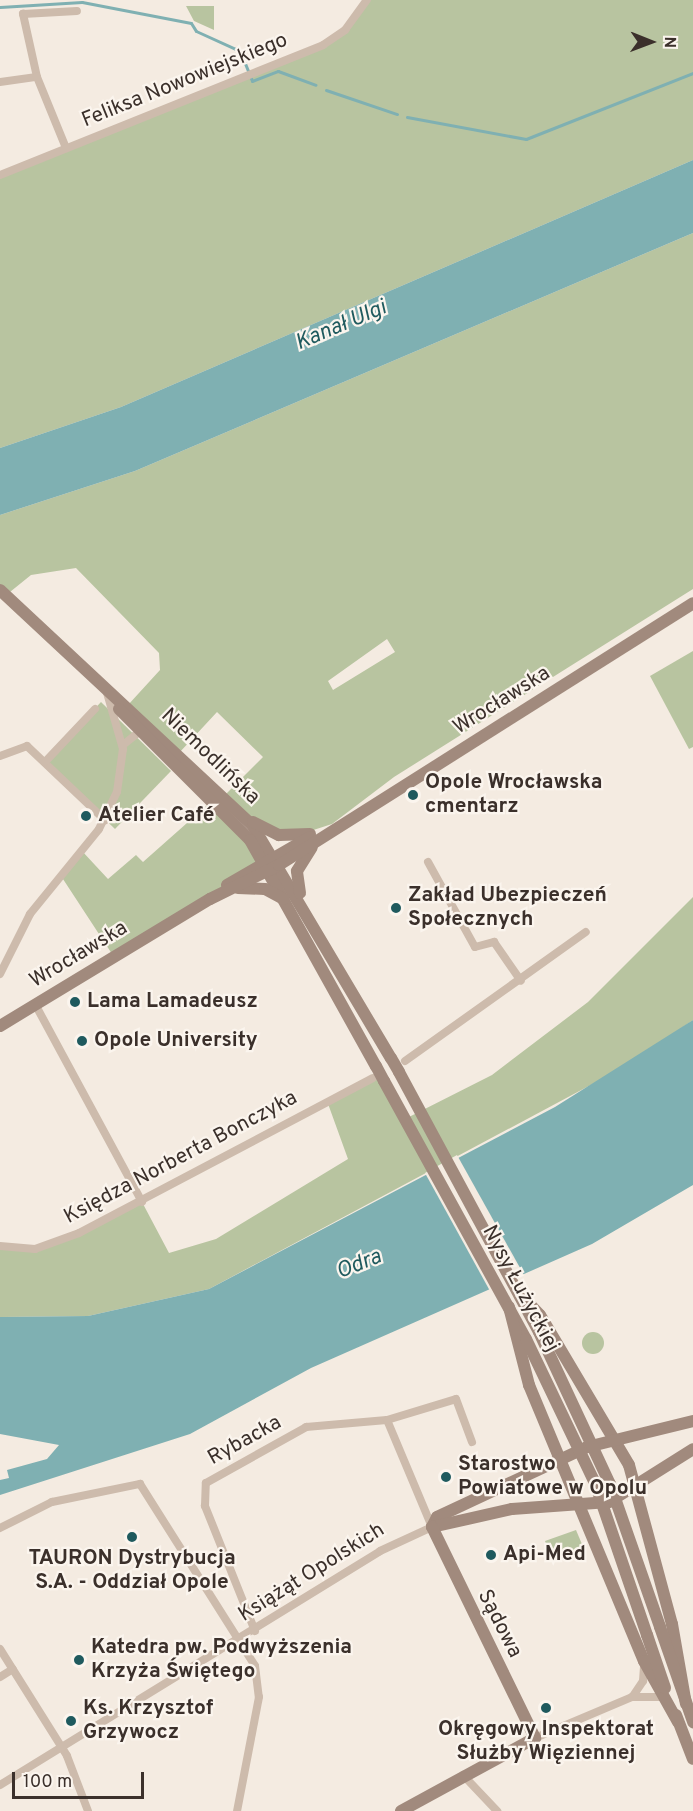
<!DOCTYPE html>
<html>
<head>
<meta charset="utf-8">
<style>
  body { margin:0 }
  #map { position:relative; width:693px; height:1811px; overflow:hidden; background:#f4ebe1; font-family:Overpass,sans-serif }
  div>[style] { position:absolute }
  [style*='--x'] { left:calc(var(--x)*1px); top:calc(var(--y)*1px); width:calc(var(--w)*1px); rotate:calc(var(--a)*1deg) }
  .green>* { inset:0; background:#b8c4a0 }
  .round { border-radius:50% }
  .water>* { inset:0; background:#7fb0b2 }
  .pier>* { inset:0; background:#f4ebe1 }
  .stream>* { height:3px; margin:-1.5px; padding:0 1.5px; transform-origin:1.5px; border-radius:1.5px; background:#7fb0b2 }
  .street>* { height:8px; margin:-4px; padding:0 4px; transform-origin:4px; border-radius:4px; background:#cdbbac }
  .secondary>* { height:12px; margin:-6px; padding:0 6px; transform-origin:6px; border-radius:6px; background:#a18a7d }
  .secondary-bridge>* { height:12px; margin:-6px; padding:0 6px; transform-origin:6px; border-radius:6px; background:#a18a7d }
  .dots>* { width:16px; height:16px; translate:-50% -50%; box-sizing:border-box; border:3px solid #fbf5ee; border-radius:50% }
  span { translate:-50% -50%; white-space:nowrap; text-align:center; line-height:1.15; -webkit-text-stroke:4.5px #fbf5ee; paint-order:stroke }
  .street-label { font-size:21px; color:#3b302b }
  .poi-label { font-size:21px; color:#3b302b; font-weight:700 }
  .left { translate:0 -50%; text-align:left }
  .water-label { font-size:22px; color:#1f5a5e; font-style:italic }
  .north { position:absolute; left:621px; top:12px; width:60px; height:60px; -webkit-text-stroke:4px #fbf5ee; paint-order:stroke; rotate:91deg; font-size:16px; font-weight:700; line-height:24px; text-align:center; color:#3b302b }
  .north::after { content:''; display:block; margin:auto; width:21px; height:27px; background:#3b302b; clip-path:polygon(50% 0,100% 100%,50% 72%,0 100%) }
  .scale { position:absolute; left:12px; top:1772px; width:132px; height:27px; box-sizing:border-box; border:3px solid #3b302b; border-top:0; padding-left:8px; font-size:18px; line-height:21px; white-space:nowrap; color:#3b302b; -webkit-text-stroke:4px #fbf5ee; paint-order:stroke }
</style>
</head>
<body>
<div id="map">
  <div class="green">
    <div style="clip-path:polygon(367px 0,693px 0,693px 160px,121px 407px,0 448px,0 175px,336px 37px)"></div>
    <div style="clip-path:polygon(186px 6px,214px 6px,214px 30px,194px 21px)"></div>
    <div style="clip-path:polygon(evenodd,693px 233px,693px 589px,394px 777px,332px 824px,301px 834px,270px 832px,224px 796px,263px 757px,217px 712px,179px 753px,128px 705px,160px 670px,159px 653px,76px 568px,31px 575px,5px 596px,0 590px,0 515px,135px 471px,693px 233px,387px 639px,395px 652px,333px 690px,328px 681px,387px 639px)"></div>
    <div style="clip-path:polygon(693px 651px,693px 747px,689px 749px,650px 676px)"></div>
    <div style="clip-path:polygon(101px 702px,171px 771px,115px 829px,45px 762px)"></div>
    <div style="clip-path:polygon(213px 800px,262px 861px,114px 957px,61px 876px,82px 851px,108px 879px,136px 855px,143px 862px)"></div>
    <div style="clip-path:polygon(693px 897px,693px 1020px,628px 1065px,209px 1289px,88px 1316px,0 1317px,0 1246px,35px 1249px,142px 1202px,169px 1253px,216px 1239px,348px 1159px,327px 1101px,377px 1072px,403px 1120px,492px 1075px,588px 1002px)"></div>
    <div class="round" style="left:582px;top:1332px;width:22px;height:22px"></div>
    <div style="clip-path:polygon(576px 1530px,584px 1549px,552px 1561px,545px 1541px)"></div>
  </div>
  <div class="water">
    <div style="clip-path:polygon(693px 160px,693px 233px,135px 471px,0 515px,0 448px,121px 407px)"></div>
    <div style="clip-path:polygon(693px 1020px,693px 1185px,592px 1244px,311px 1368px,190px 1434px,0 1495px,0 1480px,9px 1478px,7px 1470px,47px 1459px,59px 1445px,0 1434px,0 1317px,88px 1316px,209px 1289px,555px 1107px)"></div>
  </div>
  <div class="pier">
    <div style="clip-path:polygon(457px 1155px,524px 1275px,490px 1291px,425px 1173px)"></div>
  </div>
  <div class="stream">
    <div style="--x:0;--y:7;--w:82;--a:-3.5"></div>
    <div style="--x:82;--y:2;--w:111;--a:10.9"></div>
    <div style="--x:191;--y:23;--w:9;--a:58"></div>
    <div style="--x:196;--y:31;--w:48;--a:24.4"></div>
    <div style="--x:240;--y:51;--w:32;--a:68"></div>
    <div style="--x:252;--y:81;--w:28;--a:-21"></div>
    <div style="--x:278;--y:71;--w:40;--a:20.2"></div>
    <div style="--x:326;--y:90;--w:75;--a:18.7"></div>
    <div style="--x:407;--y:117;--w:121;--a:10.5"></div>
    <div style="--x:526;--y:139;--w:180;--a:-21.6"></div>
  </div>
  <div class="street">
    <div style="--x:37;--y:77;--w:65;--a:-102.5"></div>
    <div style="--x:23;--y:14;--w:54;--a:-3.2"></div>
    <div style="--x:0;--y:82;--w:37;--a:-8"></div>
    <div style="--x:37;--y:77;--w:77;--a:67.8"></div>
    <div style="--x:0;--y:175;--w:348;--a:-21.9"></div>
    <div style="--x:323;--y:45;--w:27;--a:-34"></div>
    <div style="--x:345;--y:30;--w:37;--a:-54"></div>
    <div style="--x:123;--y:745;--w:22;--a:-39"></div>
    <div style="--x:0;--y:756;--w:29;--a:-20"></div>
    <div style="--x:27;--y:746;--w:108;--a:43.5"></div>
    <div style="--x:45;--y:762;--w:73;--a:-46.7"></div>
    <div style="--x:428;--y:862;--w:97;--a:61.1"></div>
    <div style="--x:475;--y:947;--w:20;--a:-15"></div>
    <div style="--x:494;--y:942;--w:47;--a:55.3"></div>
    <div style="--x:0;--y:974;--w:67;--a:-63.4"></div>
    <div style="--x:30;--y:914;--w:109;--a:-50.9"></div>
    <div style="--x:99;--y:829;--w:41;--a:-64.1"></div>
    <div style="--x:117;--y:792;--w:43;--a:-82.1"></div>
    <div style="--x:123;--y:749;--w:58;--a:-105.9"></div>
    <div style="--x:35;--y:1004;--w:225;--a:61.6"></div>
    <div style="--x:405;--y:1061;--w:222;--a:-35.5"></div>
    <div style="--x:0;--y:1246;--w:35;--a:5"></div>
    <div style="--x:35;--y:1249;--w:47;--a:-20"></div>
    <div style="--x:79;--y:1233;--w:332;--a:-27.8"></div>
    <div style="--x:0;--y:1528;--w:58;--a:-26.6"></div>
    <div style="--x:52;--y:1502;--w:90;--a:-11.6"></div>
    <div style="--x:140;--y:1484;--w:215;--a:57.7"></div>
    <div style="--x:255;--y:1666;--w:31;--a:83"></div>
    <div style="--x:259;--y:1697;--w:116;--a:100.9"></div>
    <div style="--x:255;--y:1631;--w:135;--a:-111.8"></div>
    <div style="--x:205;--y:1506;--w:23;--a:-88"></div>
    <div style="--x:206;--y:1483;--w:115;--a:-29.2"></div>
    <div style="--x:306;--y:1427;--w:81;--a:-4.9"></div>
    <div style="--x:387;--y:1420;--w:72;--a:-16.9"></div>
    <div style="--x:456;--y:1399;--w:46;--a:69.6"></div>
    <div style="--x:0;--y:1649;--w:126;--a:57.9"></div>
    <div style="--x:67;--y:1756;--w:59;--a:69.1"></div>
    <div style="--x:0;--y:1677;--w:15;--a:-32"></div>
    <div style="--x:633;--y:1696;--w:18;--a:-56"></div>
    <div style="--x:643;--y:1681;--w:16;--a:-86"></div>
    <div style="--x:535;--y:1738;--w:105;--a:-22.9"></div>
    <div style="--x:632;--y:1697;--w:31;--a:0"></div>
    <div style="--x:463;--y:1775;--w:50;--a:46.6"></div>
    <div style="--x:0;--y:1785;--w:446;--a:-31.6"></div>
    <div style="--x:380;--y:1551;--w:57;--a:-24.8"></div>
    <div style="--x:432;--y:1527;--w:116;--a:-112.8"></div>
  </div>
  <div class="secondary">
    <div style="--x:0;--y:590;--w:346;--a:43"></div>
    <div style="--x:253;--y:826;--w:270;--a:59.3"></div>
    <div style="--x:119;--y:709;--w:185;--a:45"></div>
    <div style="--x:250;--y:840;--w:259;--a:60.9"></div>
    <div style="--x:253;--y:822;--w:29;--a:27"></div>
    <div style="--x:279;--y:835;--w:31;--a:-2"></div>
    <div style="--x:227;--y:885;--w:96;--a:-30"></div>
    <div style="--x:238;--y:888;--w:27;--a:2"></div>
    <div style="--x:265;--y:889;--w:21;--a:28"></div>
    <div style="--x:300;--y:893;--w:22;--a:-98"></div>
    <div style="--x:297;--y:871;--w:28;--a:-58"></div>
    <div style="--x:0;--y:1026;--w:245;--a:-31.2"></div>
    <div style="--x:210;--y:899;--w:77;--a:-26.2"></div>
    <div style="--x:279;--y:865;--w:490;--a:-32.3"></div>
    <div style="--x:399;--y:1072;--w:295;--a:61.7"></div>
    <div style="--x:384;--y:1081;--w:294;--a:61.2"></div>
    <div style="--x:524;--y:1298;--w:23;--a:47"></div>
    <div style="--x:540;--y:1315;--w:174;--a:59.3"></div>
    <div style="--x:629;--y:1465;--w:165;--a:74.9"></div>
    <div style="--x:672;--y:1624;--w:81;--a:80.1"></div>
    <div style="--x:509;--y:1307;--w:81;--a:75.6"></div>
    <div style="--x:529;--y:1385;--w:299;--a:67.4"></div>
    <div style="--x:644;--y:1661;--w:70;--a:60.9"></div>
    <div style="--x:432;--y:1527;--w:11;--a:-63"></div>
    <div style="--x:437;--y:1517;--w:166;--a:-25"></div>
    <div style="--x:587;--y:1447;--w:109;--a:-13.8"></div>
    <div style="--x:432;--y:1527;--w:82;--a:-12.7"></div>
    <div style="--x:512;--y:1509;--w:97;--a:-4.1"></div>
    <div style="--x:609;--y:1502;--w:99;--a:-32.2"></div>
    <div style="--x:660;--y:1627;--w:101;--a:70.8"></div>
    <div style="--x:647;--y:1635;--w:56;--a:71.2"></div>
    <div style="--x:676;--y:1715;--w:47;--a:68.9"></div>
    <div style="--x:401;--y:1811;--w:153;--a:-28.6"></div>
    <div style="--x:535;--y:1738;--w:235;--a:-116"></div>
  </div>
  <div class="secondary-bridge">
    <div style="--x:391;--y:1058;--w:16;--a:60"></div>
    <div style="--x:376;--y:1066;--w:17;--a:62"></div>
    <div style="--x:539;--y:1332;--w:168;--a:65"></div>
    <div style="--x:610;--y:1484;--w:151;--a:70.7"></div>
    <div style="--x:526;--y:1339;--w:160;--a:64.4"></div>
    <div style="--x:595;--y:1483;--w:161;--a:71.1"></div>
  </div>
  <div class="dots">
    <div style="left:413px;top:795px;background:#1f5a5e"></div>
    <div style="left:86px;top:816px;background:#1f5a5e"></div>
    <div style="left:396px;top:908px;background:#1f5a5e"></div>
    <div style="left:75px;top:1002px;background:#1f5a5e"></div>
    <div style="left:82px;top:1041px;background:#1f5a5e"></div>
    <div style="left:446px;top:1477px;background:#1f5a5e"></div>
    <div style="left:132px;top:1537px;background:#1f5a5e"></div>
    <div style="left:491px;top:1555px;background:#1f5a5e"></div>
    <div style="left:79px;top:1660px;background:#1f5a5e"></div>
    <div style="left:546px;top:1708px;background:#1f5a5e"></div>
    <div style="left:71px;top:1721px;background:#1f5a5e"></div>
  </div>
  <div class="street-label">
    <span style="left:185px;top:81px;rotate:-22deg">Feliksa Nowowiejskiego</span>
    <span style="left:502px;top:701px;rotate:-32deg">Wrocławska</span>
    <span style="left:210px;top:757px;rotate:44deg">Niemodlińska</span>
    <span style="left:79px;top:955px;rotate:-31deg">Wrocławska</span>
    <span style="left:181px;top:1158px;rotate:-28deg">Księdza Norberta Bonczyka</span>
    <span style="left:520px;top:1289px;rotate:62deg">Nysy Łużyckiej</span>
    <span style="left:245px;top:1441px;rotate:-29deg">Rybacka</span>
    <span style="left:312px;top:1573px;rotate:-32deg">Książąt Opolskich</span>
    <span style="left:499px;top:1624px;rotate:63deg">Sądowa</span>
  </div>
  <div class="poi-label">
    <span class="left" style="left:425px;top:795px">Opole Wrocławska<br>cmentarz</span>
    <span class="left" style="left:98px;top:816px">Atelier Café</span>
    <span class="left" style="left:408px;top:908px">Zakład Ubezpieczeń<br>Społecznych</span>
    <span class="left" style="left:87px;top:1002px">Lama Lamadeusz</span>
    <span class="left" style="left:94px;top:1041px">Opole University</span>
    <span class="left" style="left:458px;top:1477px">Starostwo<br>Powiatowe w Opolu</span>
    <span class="left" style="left:503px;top:1555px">Api-Med</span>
    <span style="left:132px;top:1571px">TAURON Dystrybucja<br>S.A. - Oddział Opole</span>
    <span class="left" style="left:91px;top:1660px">Katedra pw. Podwyższenia<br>Krzyża Świętego</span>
    <span class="left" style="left:83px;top:1721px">Ks. Krzysztof<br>Grzywocz</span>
    <span style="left:546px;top:1742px">Okręgowy Inspektorat<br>Służby Więziennej</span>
  </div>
  <div class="water-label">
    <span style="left:341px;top:326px;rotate:-23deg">Kanał Ulgi</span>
    <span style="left:359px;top:1265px;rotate:-22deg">Odra</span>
  </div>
  <div class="north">N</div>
  <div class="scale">100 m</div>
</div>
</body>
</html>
